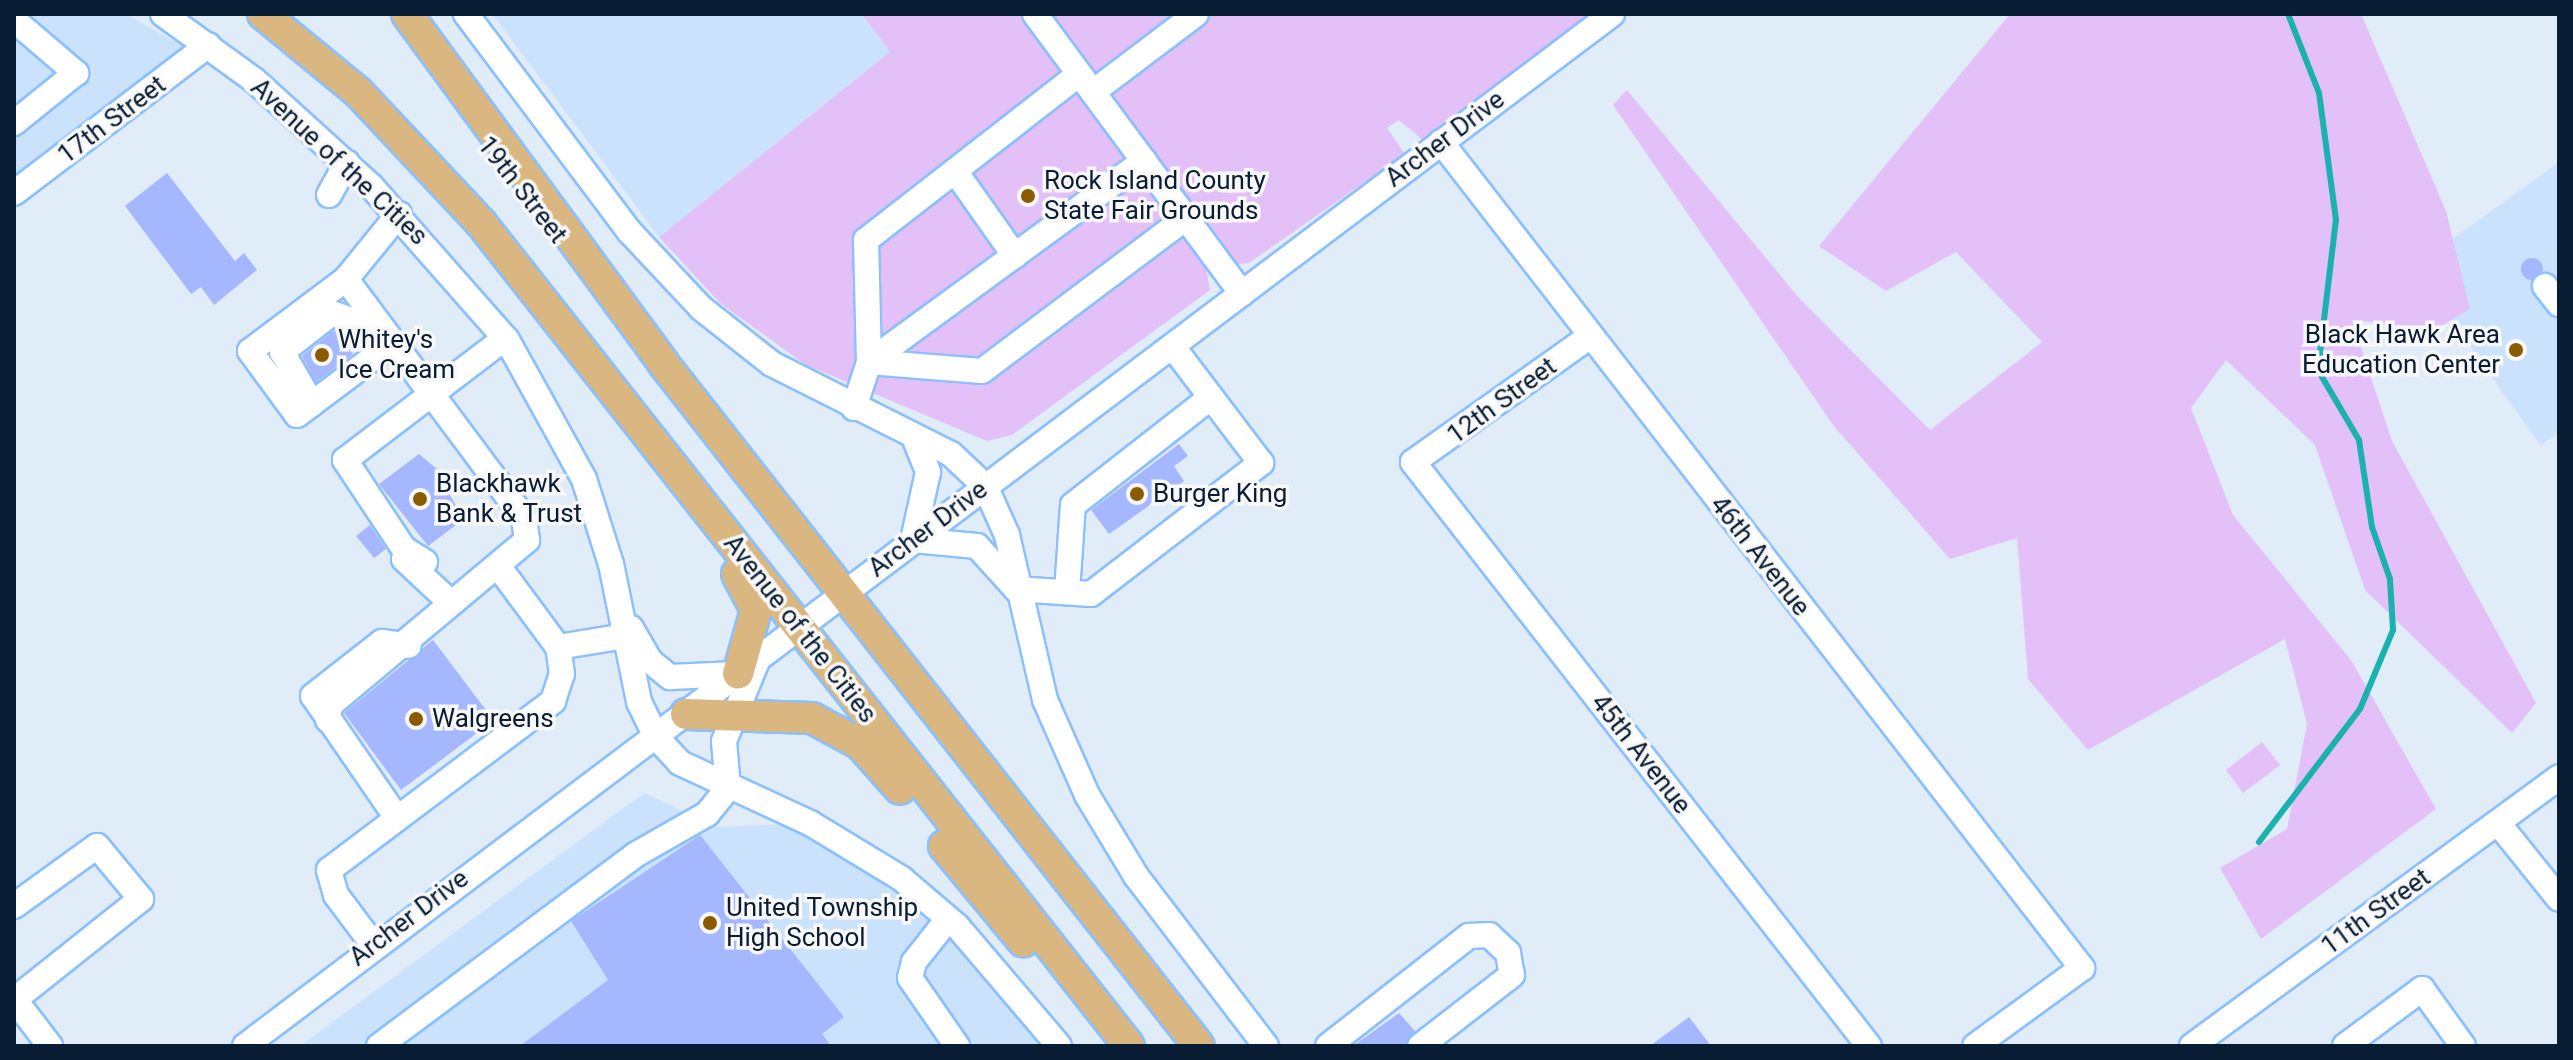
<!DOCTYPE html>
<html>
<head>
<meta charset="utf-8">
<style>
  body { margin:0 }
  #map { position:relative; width:2573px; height:1060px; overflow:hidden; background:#e1ecf9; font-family:Roboto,sans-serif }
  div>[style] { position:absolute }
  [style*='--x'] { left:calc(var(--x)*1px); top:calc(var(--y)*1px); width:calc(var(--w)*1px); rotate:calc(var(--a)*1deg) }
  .built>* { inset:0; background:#cbe2fd }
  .green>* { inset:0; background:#e3c0f7 }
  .stream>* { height:6px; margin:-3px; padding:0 3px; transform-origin:3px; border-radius:3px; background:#1ab1af }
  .building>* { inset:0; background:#a5b7fe }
  .round { border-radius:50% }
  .roads { filter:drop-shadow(2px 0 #8cc0fd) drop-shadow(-2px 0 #8cc0fd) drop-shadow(0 2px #8cc0fd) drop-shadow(0 -2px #8cc0fd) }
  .minor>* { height:24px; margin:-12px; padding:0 12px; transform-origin:12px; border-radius:12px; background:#fff }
  .major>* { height:30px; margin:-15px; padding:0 15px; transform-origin:15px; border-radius:15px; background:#dab780 }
  .dots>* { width:22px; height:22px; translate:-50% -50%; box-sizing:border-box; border:4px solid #f8f8f8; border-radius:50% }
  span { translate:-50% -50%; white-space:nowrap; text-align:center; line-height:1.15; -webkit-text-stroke:7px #f8f8f8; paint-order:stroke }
  .street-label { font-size:26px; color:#081c33 }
  .poi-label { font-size:26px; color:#081c33 }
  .left { translate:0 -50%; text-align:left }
  .right { translate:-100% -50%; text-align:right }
  .frame { position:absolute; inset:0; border:16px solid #081c33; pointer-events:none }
</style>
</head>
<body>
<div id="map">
  <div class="built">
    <div style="clip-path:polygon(14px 14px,126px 14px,186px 48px,14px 184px)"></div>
    <div style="clip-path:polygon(492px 14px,862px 14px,890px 52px,659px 237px)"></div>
    <div style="clip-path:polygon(2559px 162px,2559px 433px,2540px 445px,2414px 267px)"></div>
    <div style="clip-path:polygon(644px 793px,718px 827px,810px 823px,902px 879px,1059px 1046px,300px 1046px)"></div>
  </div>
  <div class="green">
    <div style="clip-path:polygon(862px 14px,1591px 14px,1424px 141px,1399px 120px,1387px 128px,1405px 154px,1249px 263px,1238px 264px,1225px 251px,1205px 262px,1210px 290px,1012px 435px,987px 441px,806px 365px,720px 303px,659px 237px,890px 52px)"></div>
    <div style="clip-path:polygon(2010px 14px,2361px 14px,2446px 211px,2470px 309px,2436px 329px,2352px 320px,2392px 441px,2536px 703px,2512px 733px,2365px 590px,2315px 445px,2226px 360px,2191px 408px,2233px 515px,2351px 660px,2436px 809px,2261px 939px,2220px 868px,2287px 829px,2307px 724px,2285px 639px,2088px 750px,2028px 679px,2017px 538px,1950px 559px,1833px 425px,1613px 105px,1627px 90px,1799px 298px,1930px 430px,2042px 342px,1956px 252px,1886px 291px,1819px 246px)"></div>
    <div style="clip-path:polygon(2262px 742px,2280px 765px,2243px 793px,2226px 770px)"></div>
  </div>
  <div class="stream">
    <div style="--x:2259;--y:842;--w:167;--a:-52.8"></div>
    <div style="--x:2360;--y:709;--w:86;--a:-67.3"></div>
    <div style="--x:2393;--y:630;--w:51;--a:-93.4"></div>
    <div style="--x:2390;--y:579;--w:55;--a:-109.1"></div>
    <div style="--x:2372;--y:527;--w:88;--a:-98.5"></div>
    <div style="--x:2359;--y:440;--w:81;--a:-120.4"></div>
    <div style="--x:2318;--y:370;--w:151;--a:-83.2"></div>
    <div style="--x:2336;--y:220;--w:128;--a:-97.6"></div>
    <div style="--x:2319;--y:93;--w:85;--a:-111.4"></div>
  </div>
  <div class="building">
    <div style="clip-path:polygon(167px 173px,235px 261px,244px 253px,257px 270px,214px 305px,201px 287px,191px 294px,125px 206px)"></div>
    <div class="round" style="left:2521px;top:258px;width:22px;height:22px"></div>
    <div style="clip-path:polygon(334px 330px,353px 354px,316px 382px,302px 356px)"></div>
    <div style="clip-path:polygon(1179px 444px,1188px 456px,1174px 466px,1184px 481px,1109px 534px,1091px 510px)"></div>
    <div style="clip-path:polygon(419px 454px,455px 484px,447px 490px,464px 519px,428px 546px,379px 484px)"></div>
    <div style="clip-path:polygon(370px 525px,386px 549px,374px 558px,356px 536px)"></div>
    <div style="clip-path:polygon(433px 640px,486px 710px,485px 727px,401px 790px,344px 713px)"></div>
    <div style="clip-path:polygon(700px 835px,844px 1017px,822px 1034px,831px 1046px,520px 1046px,608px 980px,571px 921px)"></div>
    <div style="clip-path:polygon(1399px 1013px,1415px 1031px,1405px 1046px,1353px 1046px)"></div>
    <div style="clip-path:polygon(1689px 1017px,1711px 1046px,1650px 1046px)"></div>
  </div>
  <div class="roads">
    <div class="minor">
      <div style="--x:163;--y:14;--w:112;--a:36"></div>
      <div style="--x:254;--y:80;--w:158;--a:42.2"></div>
      <div style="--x:371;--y:186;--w:205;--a:48.6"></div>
      <div style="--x:507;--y:340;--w:159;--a:61"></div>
      <div style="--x:584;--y:479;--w:89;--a:72.4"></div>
      <div style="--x:611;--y:564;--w:141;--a:78.5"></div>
      <div style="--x:639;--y:702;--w:39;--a:64"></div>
      <div style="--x:656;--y:737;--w:35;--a:47"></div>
      <div style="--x:680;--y:763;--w:143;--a:24.8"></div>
      <div style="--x:810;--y:823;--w:108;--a:31.3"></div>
      <div style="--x:902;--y:879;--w:72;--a:40.5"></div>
      <div style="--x:957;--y:926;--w:157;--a:49.6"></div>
      <div style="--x:466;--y:14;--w:271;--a:53.1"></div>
      <div style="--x:629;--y:231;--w:105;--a:46.9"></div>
      <div style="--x:701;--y:308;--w:90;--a:38.3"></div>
      <div style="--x:772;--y:364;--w:200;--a:26.7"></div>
      <div style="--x:951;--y:454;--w:47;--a:43.3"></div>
      <div style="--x:985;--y:486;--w:54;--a:65.8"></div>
      <div style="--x:1007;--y:535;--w:169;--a:77"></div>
      <div style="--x:1045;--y:700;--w:104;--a:66.1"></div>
      <div style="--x:1087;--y:795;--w:95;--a:58.8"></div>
      <div style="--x:1136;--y:876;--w:214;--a:52.6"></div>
      <div style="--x:1035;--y:14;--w:348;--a:53.5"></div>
      <div style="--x:14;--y:20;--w:82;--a:40.5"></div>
      <div style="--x:76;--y:73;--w:80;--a:141.1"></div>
      <div style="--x:1093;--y:92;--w:129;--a:-37.1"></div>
      <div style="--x:1441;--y:142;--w:1046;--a:52.19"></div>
      <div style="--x:2082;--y:968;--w:132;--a:143.9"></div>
      <div style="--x:955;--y:171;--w:104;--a:54.8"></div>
      <div style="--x:14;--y:193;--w:244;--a:-37.3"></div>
      <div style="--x:329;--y:195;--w:37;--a:-61"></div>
      <div style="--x:346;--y:279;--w:120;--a:143.1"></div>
      <div style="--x:250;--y:351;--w:79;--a:53.7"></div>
      <div style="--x:297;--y:415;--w:120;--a:-36.9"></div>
      <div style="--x:2545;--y:286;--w:23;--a:52"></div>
      <div style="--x:1589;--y:337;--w:216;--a:144.6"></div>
      <div style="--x:1413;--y:462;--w:741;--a:52.02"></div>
      <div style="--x:869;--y:362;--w:113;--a:4.6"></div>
      <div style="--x:982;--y:371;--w:255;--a:-36.9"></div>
      <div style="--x:869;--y:362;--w:341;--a:-36.2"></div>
      <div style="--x:312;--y:404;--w:60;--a:-120"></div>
      <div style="--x:282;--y:352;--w:63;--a:-38"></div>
      <div style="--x:332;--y:313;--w:27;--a:20"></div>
      <div style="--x:357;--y:322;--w:29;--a:54"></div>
      <div style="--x:854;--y:408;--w:48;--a:-71.9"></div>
      <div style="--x:869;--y:362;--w:122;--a:-91.4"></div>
      <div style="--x:866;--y:240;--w:270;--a:-37.9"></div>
      <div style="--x:914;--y:437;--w:38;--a:68"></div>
      <div style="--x:928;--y:472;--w:70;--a:102.4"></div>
      <div style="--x:913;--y:540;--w:64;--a:5.4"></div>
      <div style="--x:977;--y:546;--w:58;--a:47.8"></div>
      <div style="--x:1016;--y:589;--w:75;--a:3.8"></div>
      <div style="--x:1091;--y:594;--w:215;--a:-37.6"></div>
      <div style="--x:1261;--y:463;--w:146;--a:-127.2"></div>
      <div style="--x:404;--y:559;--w:64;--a:43.1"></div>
      <div style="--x:425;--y:562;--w:25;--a:-148"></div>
      <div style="--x:404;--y:549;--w:107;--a:-123.5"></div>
      <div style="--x:345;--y:460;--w:201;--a:-37.3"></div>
      <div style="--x:498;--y:566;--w:101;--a:53.5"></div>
      <div style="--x:1067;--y:592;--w:87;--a:-86.1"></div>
      <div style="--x:1073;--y:505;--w:175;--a:-38"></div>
      <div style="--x:631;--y:628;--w:38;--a:60"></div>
      <div style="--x:650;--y:661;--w:26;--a:39"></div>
      <div style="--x:670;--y:677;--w:66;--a:-2.6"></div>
      <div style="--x:328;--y:720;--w:15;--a:-82"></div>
      <div style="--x:330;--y:705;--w:257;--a:-39.9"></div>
      <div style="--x:527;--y:540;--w:22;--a:-98"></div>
      <div style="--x:524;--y:518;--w:298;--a:-126.7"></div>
      <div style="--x:346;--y:279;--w:84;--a:-50.8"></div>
      <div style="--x:397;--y:818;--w:148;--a:-124.5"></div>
      <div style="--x:313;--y:696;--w:88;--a:-38"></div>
      <div style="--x:382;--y:642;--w:27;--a:8"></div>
      <div style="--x:2498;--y:823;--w:97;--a:51.2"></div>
      <div style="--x:14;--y:906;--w:102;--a:-35.9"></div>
      <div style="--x:97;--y:846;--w:69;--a:50.3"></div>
      <div style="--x:141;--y:899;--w:162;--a:141.5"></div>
      <div style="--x:948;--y:919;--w:55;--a:128.3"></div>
      <div style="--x:914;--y:962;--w:16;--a:104"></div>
      <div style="--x:910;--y:978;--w:83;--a:55.3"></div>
      <div style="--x:372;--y:943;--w:60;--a:-126.9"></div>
      <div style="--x:336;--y:895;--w:26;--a:-106"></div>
      <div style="--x:329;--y:870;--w:281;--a:-37"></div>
      <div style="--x:553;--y:701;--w:28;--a:-72"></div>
      <div style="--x:562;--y:674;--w:27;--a:-98"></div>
      <div style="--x:558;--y:647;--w:69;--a:-9.2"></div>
      <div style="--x:15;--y:1000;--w:58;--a:52.7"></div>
      <div style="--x:245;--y:1046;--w:1713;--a:-37.05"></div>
      <div style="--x:379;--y:1046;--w:319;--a:-36.7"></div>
      <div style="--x:635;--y:855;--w:83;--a:-29.7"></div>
      <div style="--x:707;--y:814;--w:33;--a:-51"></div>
      <div style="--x:728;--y:788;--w:47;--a:-94.9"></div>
      <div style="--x:724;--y:741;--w:89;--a:-67.5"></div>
      <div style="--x:1328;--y:1046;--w:179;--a:-38"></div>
      <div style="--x:1469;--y:936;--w:20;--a:-3"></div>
      <div style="--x:1489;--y:935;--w:26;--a:43"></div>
      <div style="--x:1508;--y:953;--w:22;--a:80"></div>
      <div style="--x:1512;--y:975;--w:116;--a:142.3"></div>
      <div style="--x:2192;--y:1046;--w:455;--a:-36.2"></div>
      <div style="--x:2345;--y:1046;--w:96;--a:-36.5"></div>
      <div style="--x:2422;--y:989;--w:70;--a:54.3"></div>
    </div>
    <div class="major">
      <div style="--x:263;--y:14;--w:123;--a:39.4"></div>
      <div style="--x:358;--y:92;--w:180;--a:46.8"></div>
      <div style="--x:481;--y:223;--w:1047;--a:51.78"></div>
      <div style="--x:407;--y:14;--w:433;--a:53.7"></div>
      <div style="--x:663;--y:363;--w:868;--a:51.88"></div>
      <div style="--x:737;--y:574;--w:41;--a:62.2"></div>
      <div style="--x:756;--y:610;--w:66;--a:105.7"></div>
      <div style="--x:686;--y:714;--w:126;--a:1.8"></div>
      <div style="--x:812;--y:718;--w:55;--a:28.4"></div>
      <div style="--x:860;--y:744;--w:60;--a:48.4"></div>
      <div style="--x:944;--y:846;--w:124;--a:50.3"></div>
    </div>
  </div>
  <div class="dots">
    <div style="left:1028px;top:196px;background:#8b5b02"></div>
    <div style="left:2516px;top:350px;background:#8b5b02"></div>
    <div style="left:322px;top:355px;background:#8b5b02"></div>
    <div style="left:1137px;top:494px;background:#8b5b02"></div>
    <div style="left:420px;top:499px;background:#8b5b02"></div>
    <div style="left:416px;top:719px;background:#8b5b02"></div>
    <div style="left:710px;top:923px;background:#8b5b02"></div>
  </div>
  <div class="street-label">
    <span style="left:112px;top:120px;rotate:-37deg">17th Street</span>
    <span style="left:1445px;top:139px;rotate:-37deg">Archer Drive</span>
    <span style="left:339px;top:162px;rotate:43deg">Avenue of the Cities</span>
    <span style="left:522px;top:190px;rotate:52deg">19th Street</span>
    <span style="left:1502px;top:401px;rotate:-36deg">12th Street</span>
    <span style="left:928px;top:529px;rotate:-37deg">Archer Drive</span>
    <span style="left:1760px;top:556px;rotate:52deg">46th Avenue</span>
    <span style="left:800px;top:629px;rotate:52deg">Avenue of the Cities</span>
    <span style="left:1641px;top:754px;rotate:52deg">45th Avenue</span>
    <span style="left:2376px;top:912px;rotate:-36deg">11th Street</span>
    <span style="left:409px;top:918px;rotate:-37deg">Archer Drive</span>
  </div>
  <div class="poi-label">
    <span class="left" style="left:1044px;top:196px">Rock Island County<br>State Fair Grounds</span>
    <span class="right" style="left:2500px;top:350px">Black Hawk Area<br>Education Center</span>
    <span class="left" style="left:338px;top:355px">Whitey's<br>Ice Cream</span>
    <span class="left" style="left:436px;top:499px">Blackhawk<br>Bank &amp; Trust</span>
    <span class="left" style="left:1153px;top:494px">Burger King</span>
    <span class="left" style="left:432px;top:719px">Walgreens</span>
    <span class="left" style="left:726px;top:923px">United Township<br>High School</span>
  </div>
  <div class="frame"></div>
</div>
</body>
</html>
